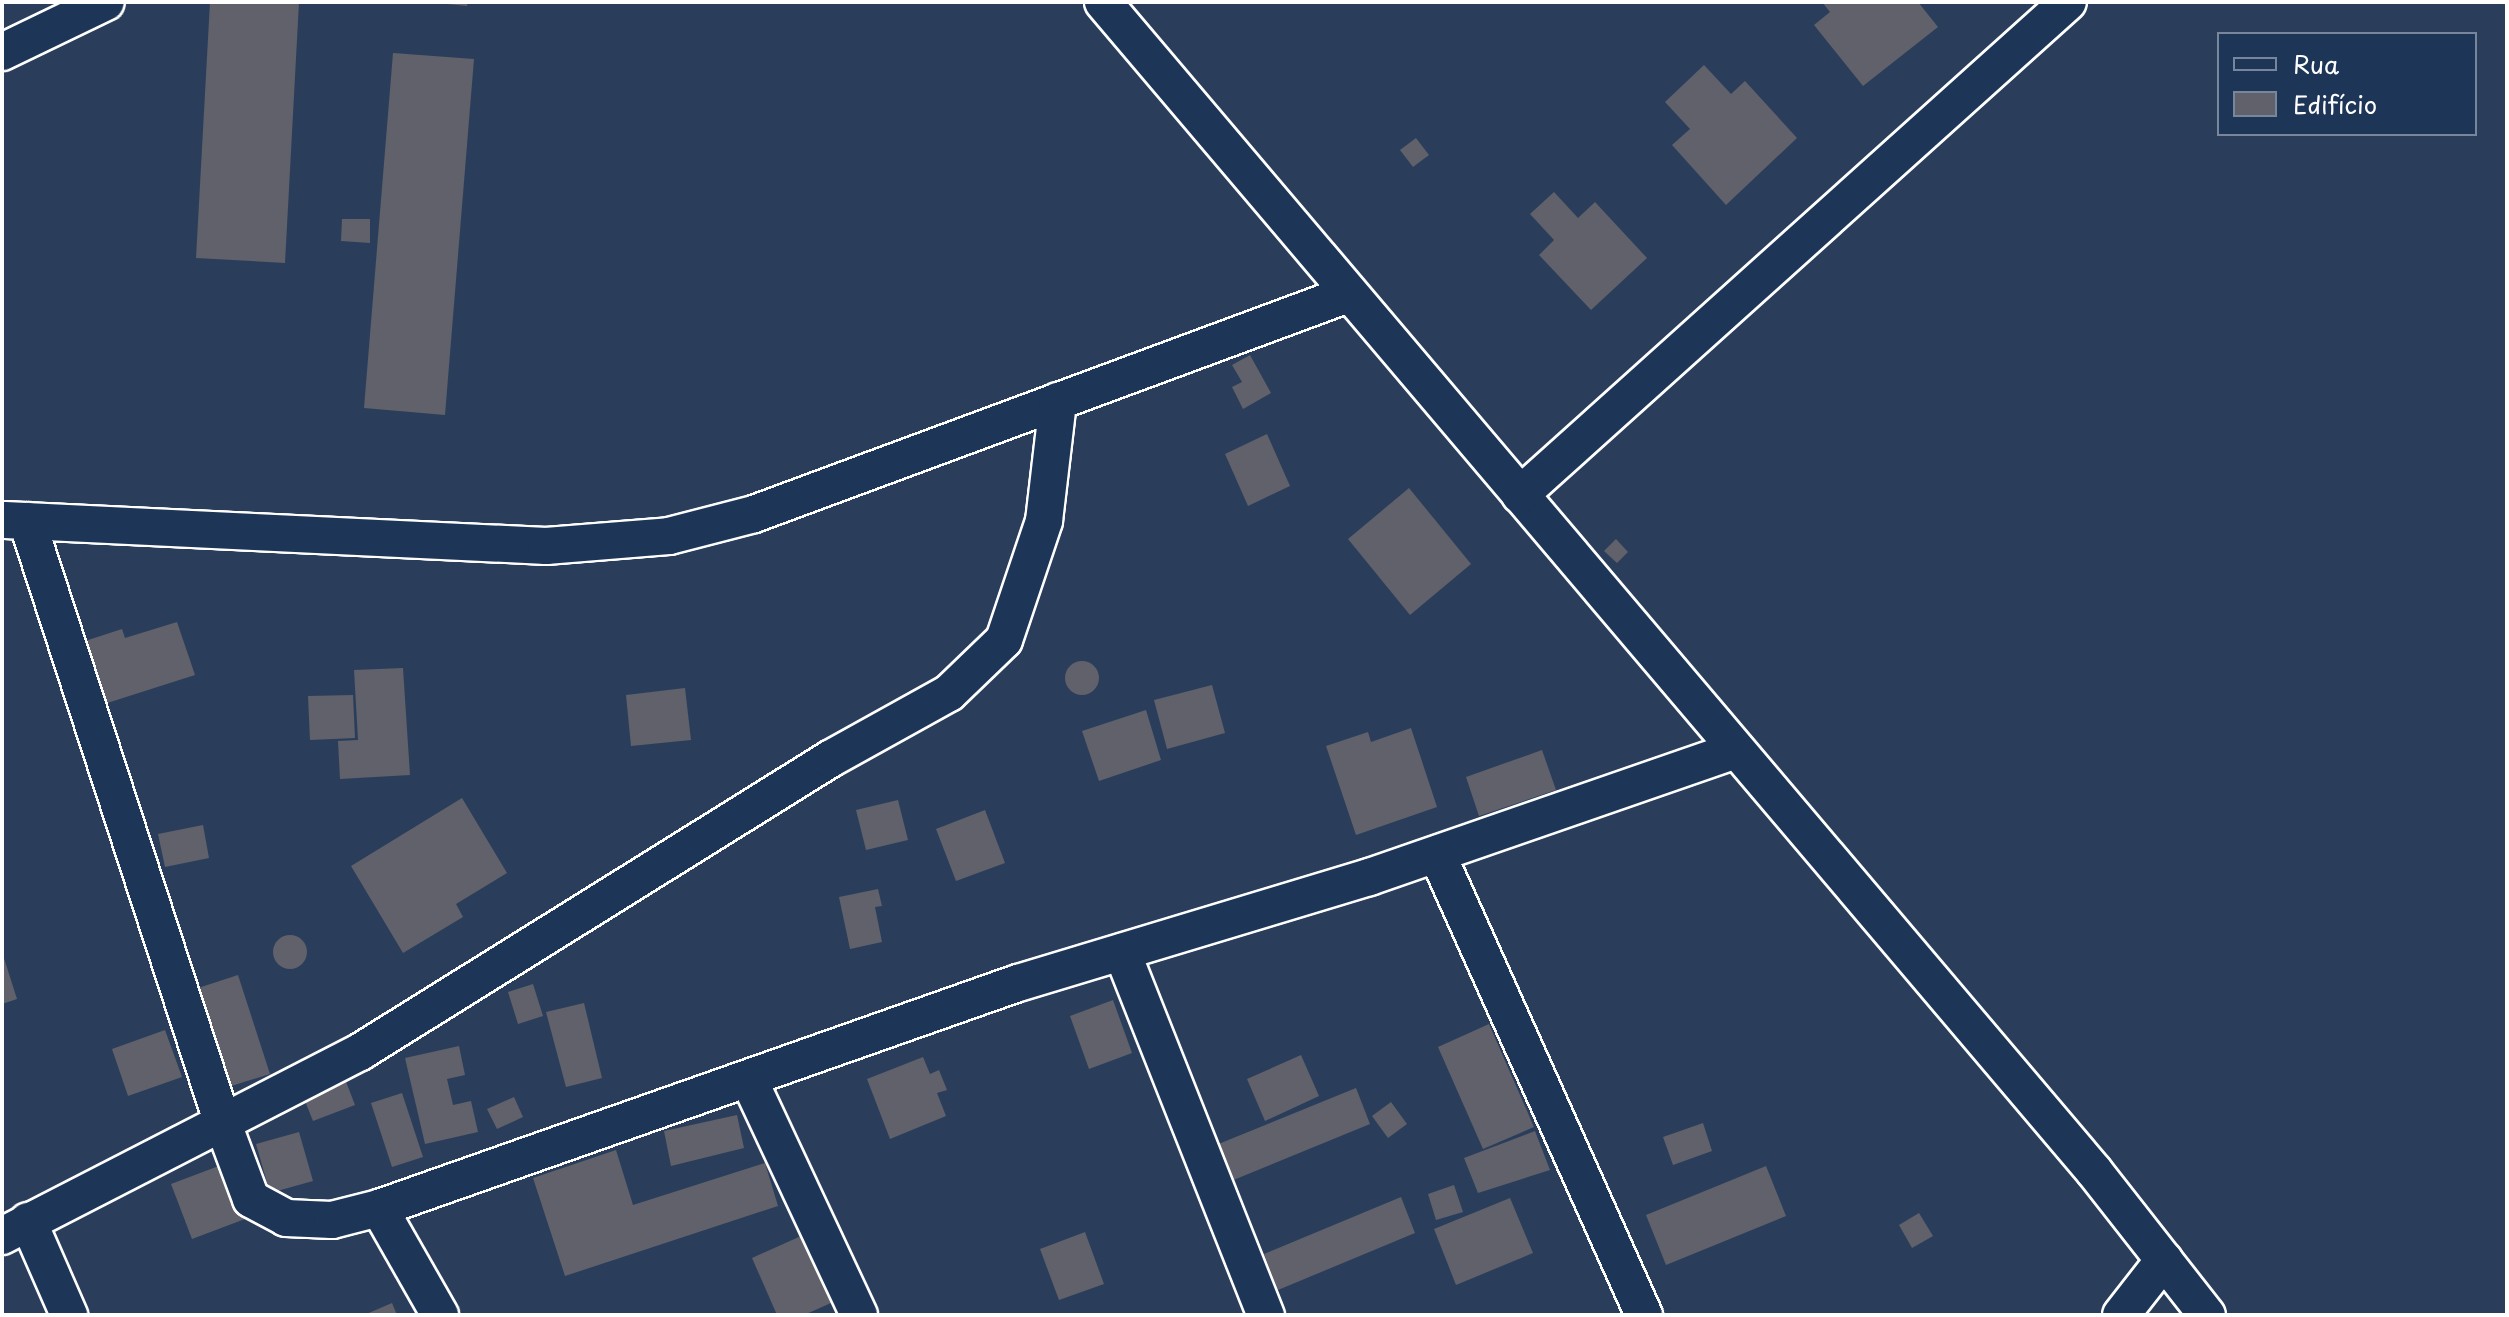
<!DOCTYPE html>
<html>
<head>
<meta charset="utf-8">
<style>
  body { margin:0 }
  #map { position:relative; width:2509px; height:1317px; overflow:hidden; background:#2a3e5b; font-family:"Playpen Sans",sans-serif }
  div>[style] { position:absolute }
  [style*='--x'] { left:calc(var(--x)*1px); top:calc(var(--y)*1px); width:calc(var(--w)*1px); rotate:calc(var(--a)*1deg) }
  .building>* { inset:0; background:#60616a }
  .round { border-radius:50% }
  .roads { filter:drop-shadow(2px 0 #fff) drop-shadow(-2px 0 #fff) drop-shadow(0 2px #fff) drop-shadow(0 -2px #fff) }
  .street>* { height:36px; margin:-18px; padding:0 18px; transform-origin:18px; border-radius:18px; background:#1d3557 }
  span { translate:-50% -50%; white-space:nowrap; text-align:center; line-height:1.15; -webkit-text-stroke:6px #1d3557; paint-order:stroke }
  .frame { position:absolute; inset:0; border:4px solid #fff; pointer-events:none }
  .legend { position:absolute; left:2217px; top:32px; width:260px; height:104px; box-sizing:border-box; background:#1d3557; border:2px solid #77869a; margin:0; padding:10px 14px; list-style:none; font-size:24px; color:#fff }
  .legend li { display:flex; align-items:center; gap:16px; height:40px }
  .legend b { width:40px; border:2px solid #77869a }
</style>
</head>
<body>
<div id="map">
  <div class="building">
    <div style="clip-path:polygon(210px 2px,299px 2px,285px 263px,196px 258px)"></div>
    <div style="clip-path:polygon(448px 2px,468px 2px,467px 6px,447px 4px)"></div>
    <div style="clip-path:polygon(1822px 2px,1918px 2px,1938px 27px,1863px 86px,1814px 25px,1830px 12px)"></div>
    <div style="clip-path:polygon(393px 53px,474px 59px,445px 415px,364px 408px)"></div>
    <div style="clip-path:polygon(1704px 65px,1731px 94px,1745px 81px,1797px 138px,1726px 205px,1672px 145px,1690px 129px,1665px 102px)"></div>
    <div style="clip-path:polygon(1416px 138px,1429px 155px,1413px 167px,1400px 150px)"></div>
    <div style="clip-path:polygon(1554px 192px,1578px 218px,1595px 202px,1647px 258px,1591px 310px,1539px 255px,1554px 240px,1530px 214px)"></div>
    <div style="clip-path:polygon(342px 219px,370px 219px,370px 243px,341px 241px)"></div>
    <div style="clip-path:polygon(1250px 355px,1271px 393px,1243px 409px,1232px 387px,1242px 382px,1232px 365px)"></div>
    <div style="clip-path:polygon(1267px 434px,1290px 486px,1248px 506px,1225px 454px)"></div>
    <div style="clip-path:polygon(1409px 488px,1471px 564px,1410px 615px,1348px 539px)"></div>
    <div style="clip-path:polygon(1616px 539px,1628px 552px,1617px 563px,1604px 551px)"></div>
    <div style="clip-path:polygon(177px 622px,195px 675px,101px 705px,82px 642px,122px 629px,125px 638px)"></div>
    <div class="round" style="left:1065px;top:661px;width:34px;height:34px"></div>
    <div style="clip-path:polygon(403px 668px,410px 775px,340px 779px,338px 741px,358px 740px,354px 670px)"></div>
    <div style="clip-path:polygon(1212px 685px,1225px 733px,1167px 749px,1154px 700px)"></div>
    <div style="clip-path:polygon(685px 688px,691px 740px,631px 746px,626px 695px)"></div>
    <div style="clip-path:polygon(353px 695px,355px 738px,310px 740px,308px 696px)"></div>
    <div style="clip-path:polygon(1146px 710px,1161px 760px,1099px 781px,1082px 731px)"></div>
    <div style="clip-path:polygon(1411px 728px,1437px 807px,1356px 835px,1326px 746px,1368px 732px,1371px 742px)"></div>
    <div style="clip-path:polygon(1542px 750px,1556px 790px,1479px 816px,1466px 777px)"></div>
    <div style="clip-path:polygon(462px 798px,507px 873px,456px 904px,463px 917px,403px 953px,351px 866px)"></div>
    <div style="clip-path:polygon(898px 800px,908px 840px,866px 850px,856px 810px)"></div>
    <div style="clip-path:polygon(985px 810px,1005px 863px,956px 881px,936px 829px)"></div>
    <div style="clip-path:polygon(203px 825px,209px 858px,165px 867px,158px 834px)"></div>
    <div style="clip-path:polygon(878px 889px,882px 906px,875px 907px,882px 942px,850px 949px,839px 897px)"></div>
    <div class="round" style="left:273px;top:935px;width:34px;height:34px"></div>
    <div style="clip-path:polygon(2px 952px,17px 999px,2px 1004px)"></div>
    <div style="clip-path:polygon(238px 975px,270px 1074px,225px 1088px,192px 990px)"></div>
    <div style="clip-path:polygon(533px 984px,543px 1016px,518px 1024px,508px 992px)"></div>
    <div style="clip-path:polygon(1113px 1000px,1132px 1053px,1089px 1069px,1070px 1016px)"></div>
    <div style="clip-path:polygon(584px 1003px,602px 1078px,566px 1087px,546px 1012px)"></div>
    <div style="clip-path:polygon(1489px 1024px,1534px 1127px,1483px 1149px,1438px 1047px)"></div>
    <div style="clip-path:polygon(165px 1030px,182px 1077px,128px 1096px,112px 1049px)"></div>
    <div style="clip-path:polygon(459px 1046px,465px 1075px,447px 1079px,453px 1105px,471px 1101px,478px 1132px,425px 1144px,405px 1058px)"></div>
    <div style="clip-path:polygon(1301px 1055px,1319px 1096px,1265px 1121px,1247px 1079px)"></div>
    <div style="clip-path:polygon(923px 1057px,930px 1074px,939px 1070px,947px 1090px,937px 1093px,946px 1116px,890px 1139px,867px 1079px)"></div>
    <div style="clip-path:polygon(345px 1079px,355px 1105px,313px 1121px,303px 1096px)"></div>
    <div style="clip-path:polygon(1356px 1088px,1370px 1124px,1231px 1181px,1216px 1145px)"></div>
    <div style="clip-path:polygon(402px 1093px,423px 1157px,392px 1167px,371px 1103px)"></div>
    <div style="clip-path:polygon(514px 1097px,523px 1117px,497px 1129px,487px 1109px)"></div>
    <div style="clip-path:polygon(1391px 1102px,1407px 1124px,1388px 1138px,1372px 1116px)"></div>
    <div style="clip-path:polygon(737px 1115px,744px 1148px,671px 1166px,664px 1131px)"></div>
    <div style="clip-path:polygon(1703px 1123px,1712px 1151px,1673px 1165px,1663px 1137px)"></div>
    <div style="clip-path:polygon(1535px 1131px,1550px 1170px,1478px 1193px,1464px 1158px)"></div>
    <div style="clip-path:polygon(299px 1132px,313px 1181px,270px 1193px,256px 1144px)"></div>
    <div style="clip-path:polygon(616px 1150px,633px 1205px,765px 1163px,778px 1206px,565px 1276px,533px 1178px)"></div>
    <div style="clip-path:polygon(224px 1164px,245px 1219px,192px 1239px,171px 1184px)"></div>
    <div style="clip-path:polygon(1766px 1166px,1786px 1216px,1666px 1265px,1646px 1215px)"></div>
    <div style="clip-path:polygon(1454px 1185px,1463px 1212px,1436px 1220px,1428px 1194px)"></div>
    <div style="clip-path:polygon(1401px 1197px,1415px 1233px,1278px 1290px,1264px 1254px)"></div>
    <div style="clip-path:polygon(1510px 1198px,1533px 1253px,1456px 1285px,1434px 1229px)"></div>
    <div style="clip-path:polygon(1919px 1213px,1933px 1236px,1912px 1248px,1899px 1225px)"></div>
    <div style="clip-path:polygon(1085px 1232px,1104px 1284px,1059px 1300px,1040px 1249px)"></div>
    <div style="clip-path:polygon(801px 1236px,831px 1303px,804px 1315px,777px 1315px,752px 1258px)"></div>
    <div style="clip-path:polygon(392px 1303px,397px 1315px,364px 1315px)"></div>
  </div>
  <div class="roads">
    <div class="street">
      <div style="--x:1103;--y:2;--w:1533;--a:49.71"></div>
      <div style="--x:2094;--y:1171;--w:183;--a:51.9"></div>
      <div style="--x:2;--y:52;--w:115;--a:-25.7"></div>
      <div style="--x:1520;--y:495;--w:737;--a:-41.98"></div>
      <div style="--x:5;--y:520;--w:542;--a:2.75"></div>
      <div style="--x:546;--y:546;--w:123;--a:-4.6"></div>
      <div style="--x:669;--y:536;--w:88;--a:-14.5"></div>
      <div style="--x:754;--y:514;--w:633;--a:-20.32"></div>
      <div style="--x:27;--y:521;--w:631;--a:72"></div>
      <div style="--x:222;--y:1121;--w:83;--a:69.6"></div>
      <div style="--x:251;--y:1199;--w:40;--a:28"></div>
      <div style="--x:286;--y:1218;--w:46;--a:2.5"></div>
      <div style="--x:332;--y:1220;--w:49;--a:-14.3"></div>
      <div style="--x:379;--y:1208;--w:677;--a:-19.4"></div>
      <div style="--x:1018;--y:983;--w:367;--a:-16.8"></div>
      <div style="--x:1369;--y:877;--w:388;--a:-19.1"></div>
      <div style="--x:1437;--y:854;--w:505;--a:65.82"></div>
      <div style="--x:1122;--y:952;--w:391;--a:68.4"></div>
      <div style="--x:749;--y:1080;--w:259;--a:64.9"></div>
      <div style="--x:379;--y:1208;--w:123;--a:60.3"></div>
      <div style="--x:28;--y:1221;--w:103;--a:66.4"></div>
      <div style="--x:2;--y:1236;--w:403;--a:-27.2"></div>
      <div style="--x:360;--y:1052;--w:554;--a:-31.94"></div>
      <div style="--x:830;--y:759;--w:136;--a:-29"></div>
      <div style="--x:949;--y:693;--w:76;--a:-43.9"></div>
      <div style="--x:1004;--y:640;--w:126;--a:-71.4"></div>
      <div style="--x:1044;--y:521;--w:121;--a:-83.3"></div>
      <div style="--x:2121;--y:1315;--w:70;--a:-52"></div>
    </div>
  </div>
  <div class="frame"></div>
  <ul class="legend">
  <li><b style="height:10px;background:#1d3557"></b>Rua</li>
  <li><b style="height:22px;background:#60616a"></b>Edifício</li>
  </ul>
</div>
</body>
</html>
